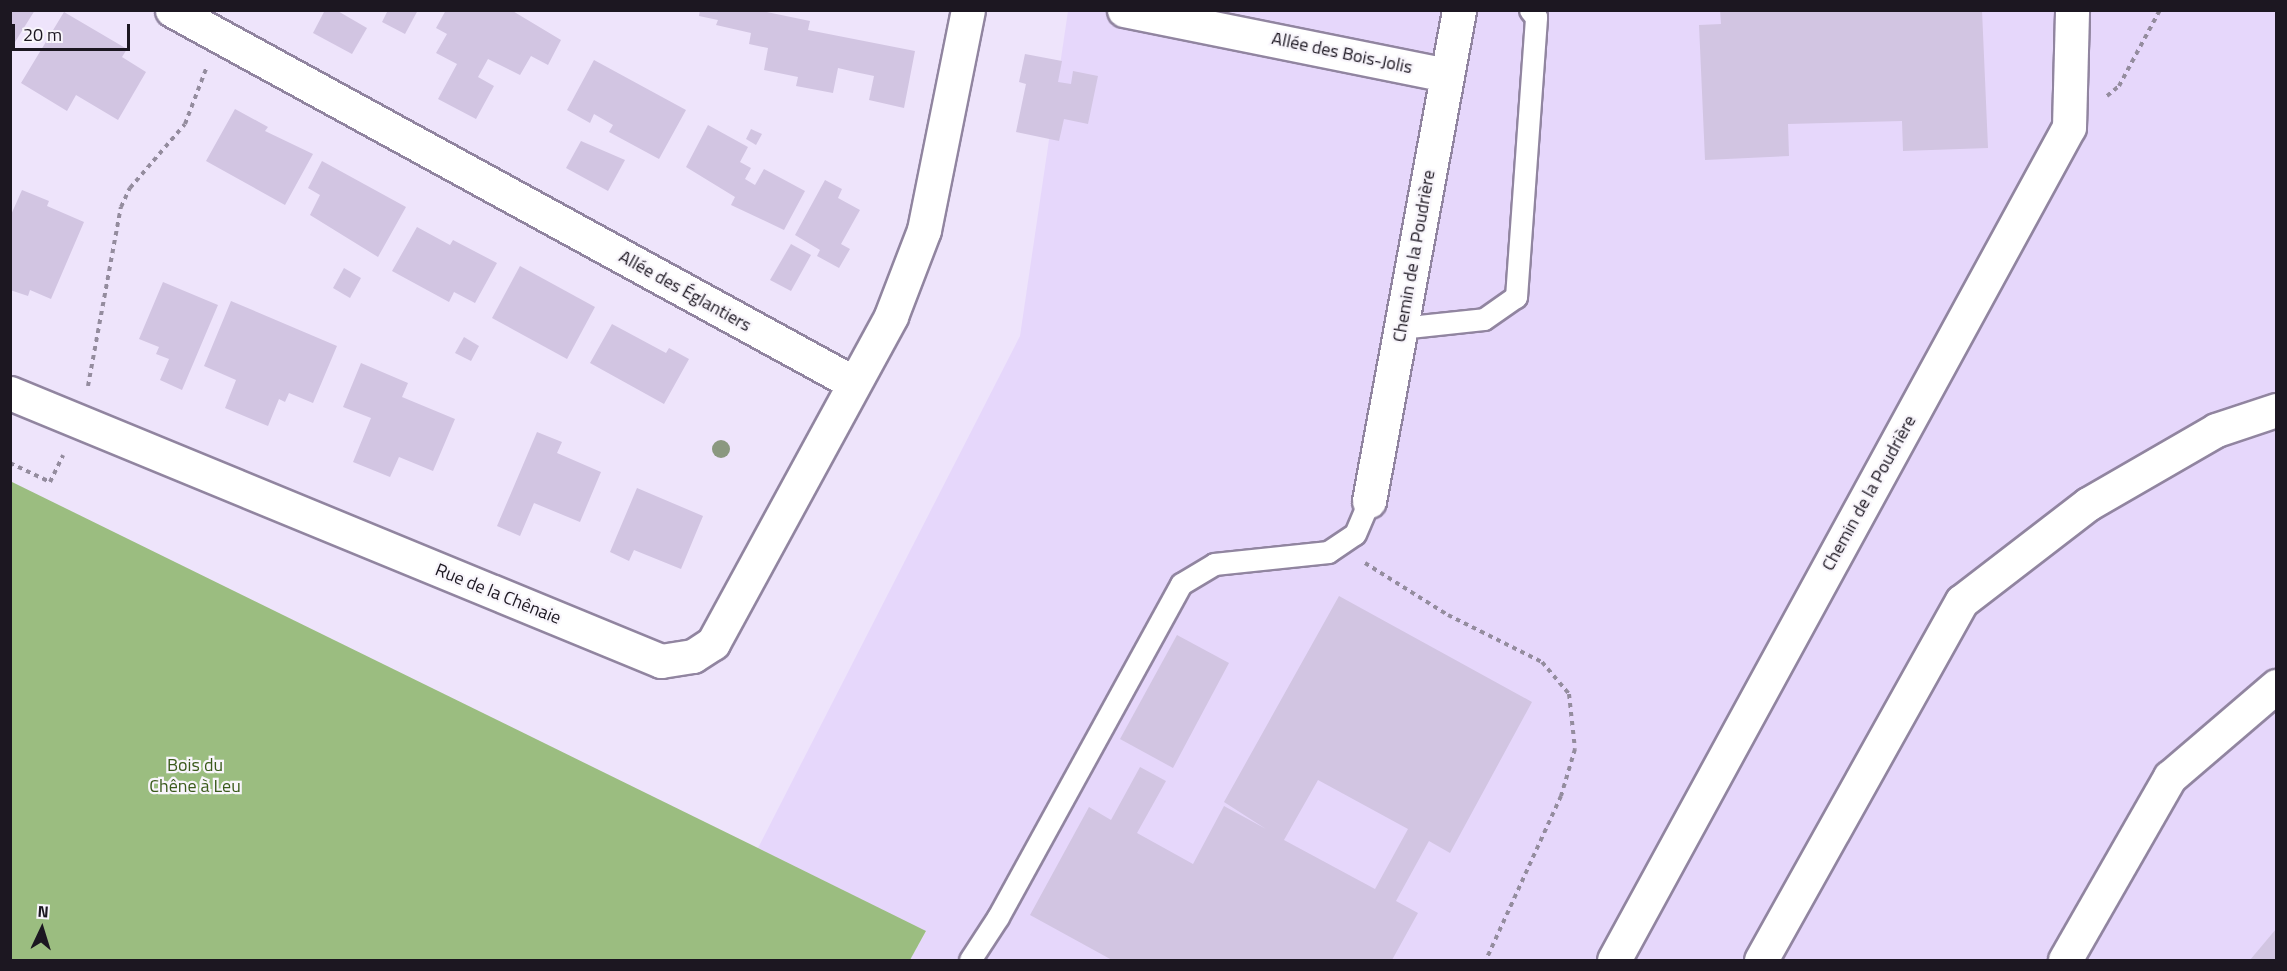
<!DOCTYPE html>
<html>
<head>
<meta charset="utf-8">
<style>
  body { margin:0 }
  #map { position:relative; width:2287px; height:971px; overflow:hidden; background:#eee4fb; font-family:"Titillium Web",sans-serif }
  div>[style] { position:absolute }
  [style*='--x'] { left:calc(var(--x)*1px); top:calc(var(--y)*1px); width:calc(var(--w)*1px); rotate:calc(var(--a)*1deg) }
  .built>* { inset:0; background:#e6d7fb }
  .forest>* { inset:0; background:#9bbd80 }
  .building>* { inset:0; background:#d2c5e2 }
  .path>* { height:4px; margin-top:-2px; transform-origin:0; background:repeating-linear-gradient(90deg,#948c9e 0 4.5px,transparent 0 9px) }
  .roads { filter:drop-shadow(2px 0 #9185a0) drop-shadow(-2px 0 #9185a0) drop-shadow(0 2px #9185a0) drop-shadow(0 -2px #9185a0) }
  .service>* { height:21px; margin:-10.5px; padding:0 10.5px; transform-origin:10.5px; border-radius:10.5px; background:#fff }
  .minor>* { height:33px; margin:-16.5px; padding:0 16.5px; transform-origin:16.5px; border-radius:16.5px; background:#fff }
  .trees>* { width:18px; height:18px; margin:-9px; border-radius:50%; background:#8b9880 }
  span { translate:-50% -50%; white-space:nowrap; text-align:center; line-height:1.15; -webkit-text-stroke:4.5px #f8f5fb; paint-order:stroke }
  .street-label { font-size:18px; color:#1c1721 }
  .park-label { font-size:18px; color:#3a5a1b }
  .frame { position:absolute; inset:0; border:12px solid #1c1721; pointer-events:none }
  .north { position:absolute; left:12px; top:899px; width:60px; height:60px; -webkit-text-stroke:4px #f8f5fb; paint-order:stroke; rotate:4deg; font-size:16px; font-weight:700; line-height:24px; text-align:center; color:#1c1721 }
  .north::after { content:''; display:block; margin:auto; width:21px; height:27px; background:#1c1721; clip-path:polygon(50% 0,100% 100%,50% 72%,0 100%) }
  .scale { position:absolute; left:12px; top:24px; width:118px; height:27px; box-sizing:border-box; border:3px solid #1c1721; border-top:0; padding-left:8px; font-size:18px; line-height:21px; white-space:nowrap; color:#1c1721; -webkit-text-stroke:4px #f8f5fb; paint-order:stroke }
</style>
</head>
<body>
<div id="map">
  <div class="built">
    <div style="clip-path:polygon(1068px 11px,2276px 11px,2276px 960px,910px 960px,926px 932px,758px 848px,1020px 336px)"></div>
  </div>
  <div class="forest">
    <div style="clip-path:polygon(10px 481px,758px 848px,926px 931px,910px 960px,11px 960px)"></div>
  </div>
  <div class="building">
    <div style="clip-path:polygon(10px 10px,35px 10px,10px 50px)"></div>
    <div style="clip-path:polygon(325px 10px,336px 10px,367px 28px,352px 54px,313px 33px)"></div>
    <div style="clip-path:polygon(388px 10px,418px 10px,405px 34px,382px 22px)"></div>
    <div style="clip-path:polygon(446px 10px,511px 10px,561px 40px,548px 65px,531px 56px,520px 75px,488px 59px,478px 77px,494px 86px,476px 119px,438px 99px,457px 64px,436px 53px,447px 34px,436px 28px)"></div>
    <div style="clip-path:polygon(700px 10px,757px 10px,810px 21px,808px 30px,915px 51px,904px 108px,869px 100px,874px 76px,855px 72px,838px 68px,833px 93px,796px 86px,798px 77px,764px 70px,768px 48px,749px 44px,751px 33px,716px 25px,718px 20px,699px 16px)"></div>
    <div style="clip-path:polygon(1720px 10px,1982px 10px,1988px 148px,1903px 151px,1902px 121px,1788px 124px,1789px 156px,1705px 160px,1699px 25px,1721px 24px)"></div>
    <div style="clip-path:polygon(64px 12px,127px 49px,122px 57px,146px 72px,118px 120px,76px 95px,67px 111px,21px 83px)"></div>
    <div style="clip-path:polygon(1025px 54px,1062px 61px,1058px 82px,1071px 84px,1073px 71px,1098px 76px,1088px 124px,1064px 119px,1059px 141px,1016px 132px,1026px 84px,1019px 82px)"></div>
    <div style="clip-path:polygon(594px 60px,686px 110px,659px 159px,609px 132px,613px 125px,594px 114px,590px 123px,567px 110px)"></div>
    <div style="clip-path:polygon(235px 109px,268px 127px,265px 131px,313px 154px,285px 205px,206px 161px)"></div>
    <div style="clip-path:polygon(708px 125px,748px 147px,740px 162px,751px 168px,745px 179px,755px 185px,764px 169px,805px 191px,784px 230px,731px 205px,735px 197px,686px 167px)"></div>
    <div style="clip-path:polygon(751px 129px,762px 134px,756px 145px,746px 139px)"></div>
    <div style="clip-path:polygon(581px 141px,625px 160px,608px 191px,566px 168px)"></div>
    <div style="clip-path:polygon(322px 161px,406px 207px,378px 257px,310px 215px,320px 195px,308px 188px)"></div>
    <div style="clip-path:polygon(825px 180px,842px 189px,838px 198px,860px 210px,841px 244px,850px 249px,839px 268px,817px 256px,820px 250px,795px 235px)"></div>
    <div style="clip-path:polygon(22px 190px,49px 201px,47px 206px,84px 222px,51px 299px,30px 290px,28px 296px,10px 290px,10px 217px)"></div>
    <div style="clip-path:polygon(417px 227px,450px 245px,453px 240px,497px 263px,475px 303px,454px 292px,449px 302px,392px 271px)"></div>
    <div style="clip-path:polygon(791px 244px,811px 255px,791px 291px,770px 280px)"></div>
    <div style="clip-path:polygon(520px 266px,595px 307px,567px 359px,492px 318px)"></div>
    <div style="clip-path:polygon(344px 268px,361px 278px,350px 298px,333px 288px)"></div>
    <div style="clip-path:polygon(163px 282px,218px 305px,182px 390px,160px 380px,169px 359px,156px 354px,159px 347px,139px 339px)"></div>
    <div style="clip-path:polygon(231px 301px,337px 346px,313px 403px,289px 393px,285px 402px,279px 399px,268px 426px,225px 408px,236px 380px,204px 366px)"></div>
    <div style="clip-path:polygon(612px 324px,666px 353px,669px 348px,689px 359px,664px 404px,590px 363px)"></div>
    <div style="clip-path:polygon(464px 337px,479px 346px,471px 361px,455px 353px)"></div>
    <div style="clip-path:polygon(361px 363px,408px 383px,402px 397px,455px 419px,433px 471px,399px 457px,390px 477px,353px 462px,371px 418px,343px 407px)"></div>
    <div style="clip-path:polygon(537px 432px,562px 442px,557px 453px,601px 472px,580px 522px,534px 503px,520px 536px,497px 526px)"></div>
    <div style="clip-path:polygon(637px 488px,703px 516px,681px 569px,634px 550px,629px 561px,610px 552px)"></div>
    <div style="clip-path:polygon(evenodd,1339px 596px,1532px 702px,1450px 853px,1429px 841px,1396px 901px,1418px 913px,1392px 960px,1112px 960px,1030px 915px,1089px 807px,1111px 820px,1140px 767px,1166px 781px,1137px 833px,1193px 864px,1224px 806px,1266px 829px,1224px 802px,1339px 596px,1318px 780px,1408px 829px,1375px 889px,1284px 840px,1318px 780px)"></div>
    <div style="clip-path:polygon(1177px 635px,1229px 663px,1173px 768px,1120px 739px)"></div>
    <div style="clip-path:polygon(2276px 929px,2276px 960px,2250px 960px)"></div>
  </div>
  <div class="path">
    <div style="--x:2107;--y:96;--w:16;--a:-40"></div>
    <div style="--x:2119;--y:86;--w:86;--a:-61.7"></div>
    <div style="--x:88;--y:386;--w:182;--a:-79.6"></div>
    <div style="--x:121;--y:207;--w:21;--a:-65"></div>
    <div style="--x:130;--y:188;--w:84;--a:-49.3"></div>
    <div style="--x:185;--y:124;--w:59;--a:-69.1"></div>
    <div style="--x:10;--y:463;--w:44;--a:25.4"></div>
    <div style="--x:50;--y:482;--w:30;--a:-64"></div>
    <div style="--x:1365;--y:563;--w:98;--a:32.1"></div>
    <div style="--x:1448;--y:615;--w:105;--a:26.6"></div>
    <div style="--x:1542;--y:662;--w:42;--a:49.8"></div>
    <div style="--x:1569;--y:694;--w:55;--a:83.8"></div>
    <div style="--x:1575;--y:749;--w:49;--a:106.6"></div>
    <div style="--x:1561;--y:796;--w:180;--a:114.6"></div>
  </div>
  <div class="roads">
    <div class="service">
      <div style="--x:1400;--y:328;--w:84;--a:-6.1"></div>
      <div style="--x:1484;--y:319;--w:39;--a:-35"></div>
      <div style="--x:1516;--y:297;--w:281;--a:-85.9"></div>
      <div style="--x:1536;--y:17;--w:9;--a:-131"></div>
      <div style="--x:970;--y:960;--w:51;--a:-56.9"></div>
      <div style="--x:998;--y:917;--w:380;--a:-61.2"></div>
      <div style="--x:1181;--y:584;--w:39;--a:-31"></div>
      <div style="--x:1214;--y:564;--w:115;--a:-6"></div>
      <div style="--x:1328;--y:552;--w:32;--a:-34"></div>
      <div style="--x:1355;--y:534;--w:36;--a:-67"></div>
    </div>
    <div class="minor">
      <div style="--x:172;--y:10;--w:777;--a:28.68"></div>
      <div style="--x:1124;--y:10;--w:329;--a:11.4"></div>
      <div style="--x:10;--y:393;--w:704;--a:22.38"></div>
      <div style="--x:661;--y:661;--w:32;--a:-9"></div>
      <div style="--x:693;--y:656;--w:24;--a:-33"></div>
      <div style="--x:713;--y:643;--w:372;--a:-61.4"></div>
      <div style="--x:891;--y:316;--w:92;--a:-69"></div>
      <div style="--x:924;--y:230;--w:224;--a:-78.7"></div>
      <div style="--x:1369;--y:501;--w:499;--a:-79.6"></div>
      <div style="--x:1614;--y:960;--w:949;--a:-61.36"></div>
      <div style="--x:2069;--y:127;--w:117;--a:-88.5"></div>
      <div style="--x:1761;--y:960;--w:411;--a:-60.8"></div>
      <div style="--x:1962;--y:601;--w:159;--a:-37.6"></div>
      <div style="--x:2088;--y:504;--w:148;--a:-30"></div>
      <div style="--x:2216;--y:430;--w:63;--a:-18.4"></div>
      <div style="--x:2065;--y:960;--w:211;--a:-60.2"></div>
      <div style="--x:2170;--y:777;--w:140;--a:-40.6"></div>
    </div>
  </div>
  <div class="trees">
    <div style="left:721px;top:449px"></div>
  </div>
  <div class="street-label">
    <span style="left:1342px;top:53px;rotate:12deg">Allée des Bois-Jolis</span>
    <span style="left:1414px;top:256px;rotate:-80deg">Chemin de la Poudrière</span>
    <span style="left:685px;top:291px;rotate:29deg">Allée des Églantiers</span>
    <span style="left:1869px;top:493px;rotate:-61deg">Chemin de la Poudrière</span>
    <span style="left:498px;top:594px;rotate:22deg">Rue de la Chênaie</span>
  </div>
  <div class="park-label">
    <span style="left:195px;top:776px">Bois du<br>Chêne à Leu</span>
  </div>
  <div class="frame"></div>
  <div class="north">N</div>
  <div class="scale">20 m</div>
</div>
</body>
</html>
